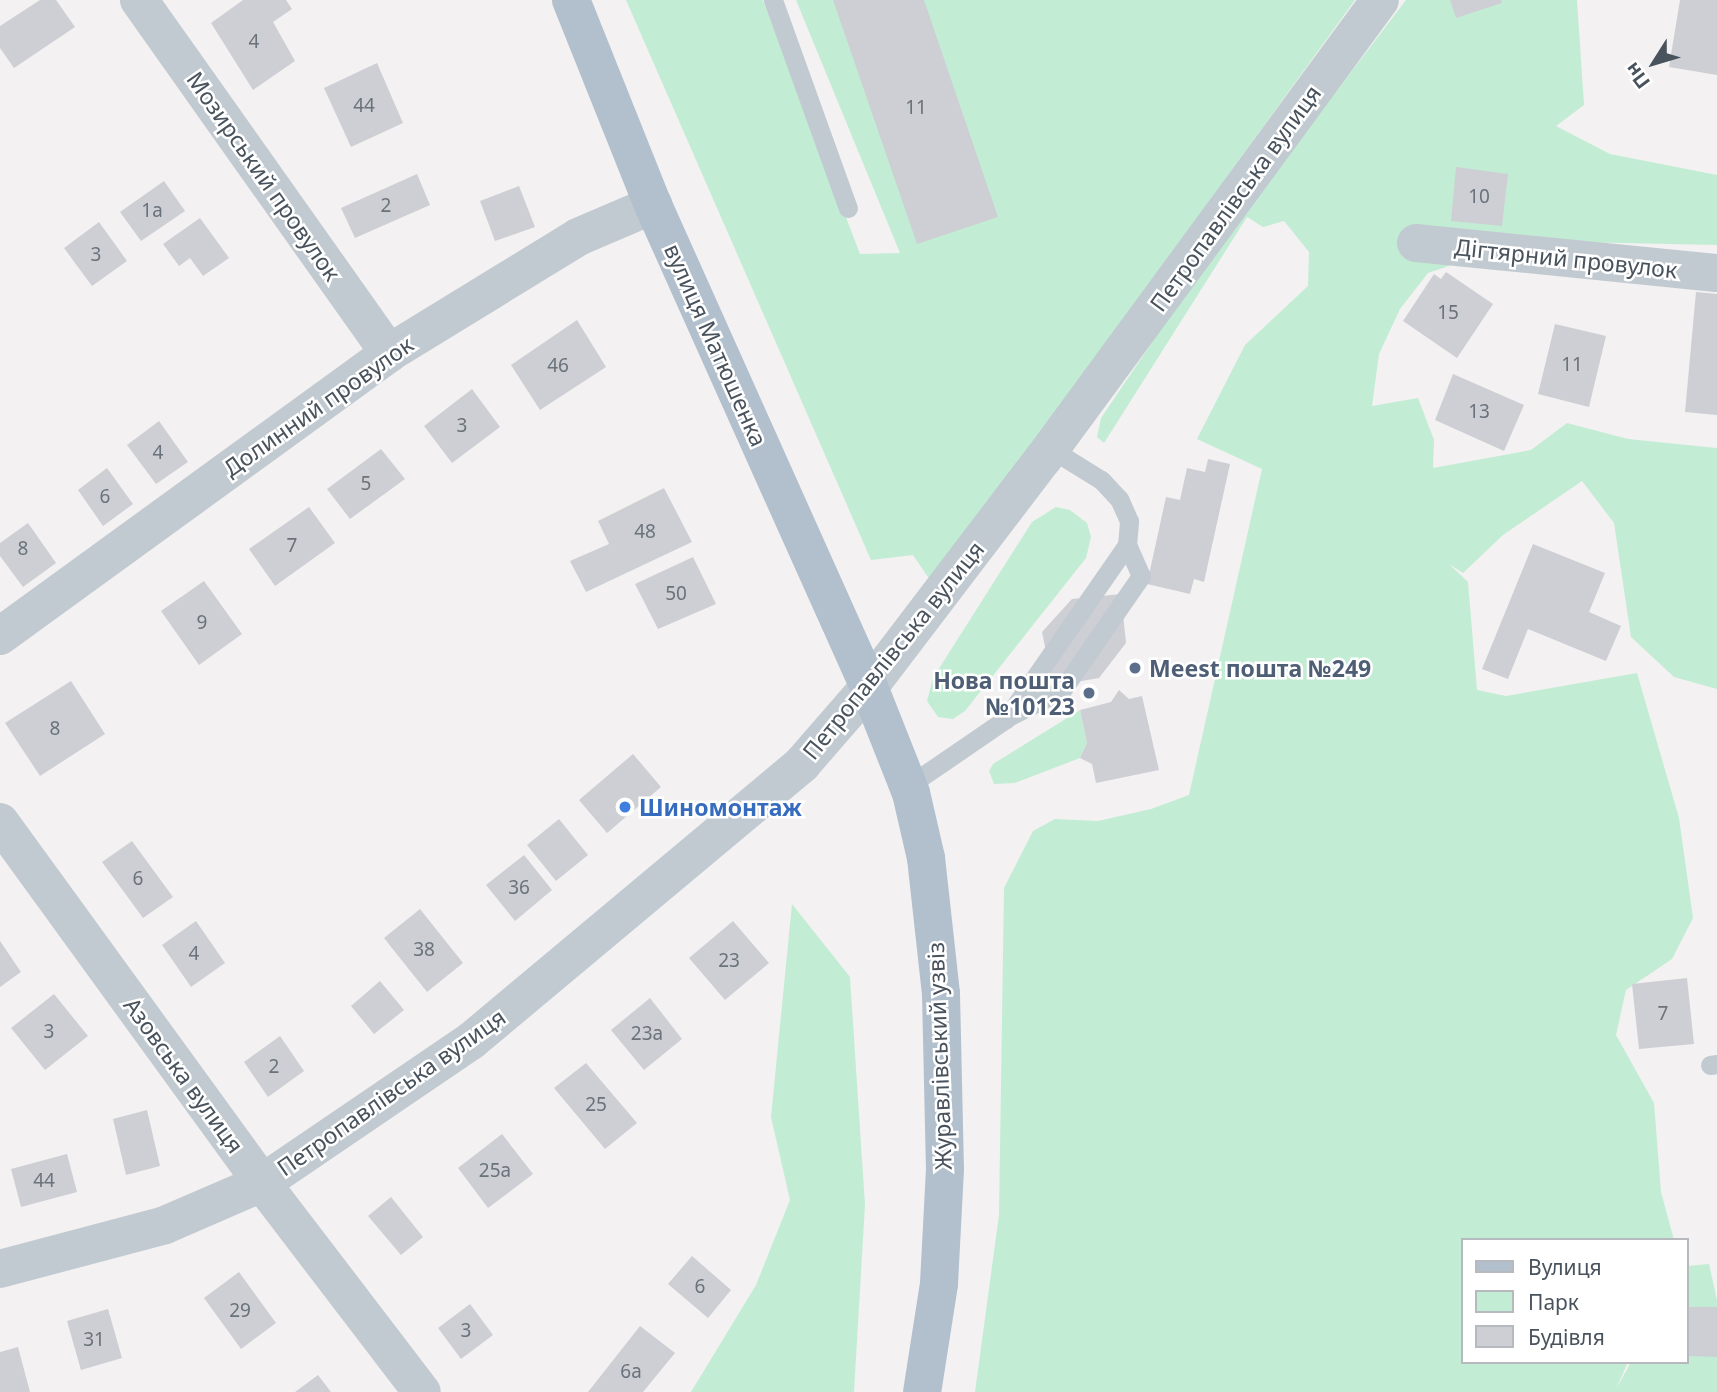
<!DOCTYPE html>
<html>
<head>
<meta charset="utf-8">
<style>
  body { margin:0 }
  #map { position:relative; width:1717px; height:1392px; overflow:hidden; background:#f3f1f1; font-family:"Noto Sans",sans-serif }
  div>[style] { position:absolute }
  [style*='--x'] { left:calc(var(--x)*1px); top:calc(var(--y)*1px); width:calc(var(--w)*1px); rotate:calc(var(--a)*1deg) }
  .green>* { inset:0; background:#c2edd4 }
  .building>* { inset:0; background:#cecfd4 }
  .service>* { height:19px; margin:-9.5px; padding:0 9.5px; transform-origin:9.5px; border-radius:9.5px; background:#c2cad1 }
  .minor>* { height:38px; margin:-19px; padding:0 19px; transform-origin:19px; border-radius:19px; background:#c2cad1 }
  .tertiary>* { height:38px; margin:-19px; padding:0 19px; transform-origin:19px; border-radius:19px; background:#c2cad1 }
  .primary>* { height:38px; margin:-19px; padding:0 19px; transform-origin:19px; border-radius:19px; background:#b2bfcd }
  .dots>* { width:19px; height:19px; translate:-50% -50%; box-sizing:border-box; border:4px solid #fff; border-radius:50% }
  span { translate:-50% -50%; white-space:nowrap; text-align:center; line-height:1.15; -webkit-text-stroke:5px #fff; paint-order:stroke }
  .number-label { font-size:19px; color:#6a727b }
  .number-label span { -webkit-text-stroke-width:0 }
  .street-label { font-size:23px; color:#49535d }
  .service-label { font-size:23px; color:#4e5e75; font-weight:700 }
  .left { translate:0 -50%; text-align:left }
  .right { translate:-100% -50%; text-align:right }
  .shop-label { font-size:23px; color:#366cbe; font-weight:700 }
  .legend { position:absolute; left:1461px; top:1238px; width:228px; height:126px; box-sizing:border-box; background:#fff; border:2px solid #b6babe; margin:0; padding:9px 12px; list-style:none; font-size:21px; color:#49535d }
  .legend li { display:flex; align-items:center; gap:14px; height:35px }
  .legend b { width:35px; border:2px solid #b6babe }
  .north { position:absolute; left:1619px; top:28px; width:70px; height:70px; -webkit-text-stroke:5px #fff; paint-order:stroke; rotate:233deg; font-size:19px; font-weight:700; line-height:28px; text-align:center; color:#49535d }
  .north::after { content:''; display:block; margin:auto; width:24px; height:32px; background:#49535d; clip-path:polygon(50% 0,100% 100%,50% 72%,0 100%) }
</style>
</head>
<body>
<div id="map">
  <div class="green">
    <div style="clip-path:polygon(626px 0,763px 0,860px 254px,900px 253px,796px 0,1355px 0,932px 583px,913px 555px,871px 560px)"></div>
    <div style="clip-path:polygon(1406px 0,1577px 0,1584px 105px,1556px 126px,1610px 154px,1717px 175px,1717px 245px,1522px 241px,1428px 273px,1400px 309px,1379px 354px,1372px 406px,1418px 398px,1434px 440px,1433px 468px,1531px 450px,1567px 423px,1628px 439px,1717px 448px,1717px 689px,1674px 677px,1631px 637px,1614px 523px,1582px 481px,1503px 535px,1463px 573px,1449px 564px,1468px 582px,1477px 690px,1506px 696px,1637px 673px,1679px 818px,1693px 918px,1672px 959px,1626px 990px,1616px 1035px,1654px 1103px,1661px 1192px,1674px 1240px,1463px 1240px,1463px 1362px,1628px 1362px,1616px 1389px,1631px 1362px,1687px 1362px,1687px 1266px,1709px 1264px,1717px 1300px,1717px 1392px,975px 1392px,999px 1215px,1004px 888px,1033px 831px,1055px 819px,1098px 821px,1151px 809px,1189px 795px,1262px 469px,1197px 439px,1245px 345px,1308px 286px,1309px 252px,1284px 221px,1263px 227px,1247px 217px,1104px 443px,1097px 437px,1101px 418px,1207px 261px)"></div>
    <div style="clip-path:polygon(1056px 507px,1070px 510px,1087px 523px,1091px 537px,1086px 558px,965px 711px,953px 719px,938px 717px,927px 701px,933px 678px,1032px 522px)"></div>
    <div style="clip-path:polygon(1080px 710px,1087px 743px,1080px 758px,1015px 783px,994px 784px,989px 771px,993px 764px)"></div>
    <div style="clip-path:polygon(792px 904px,850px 977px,865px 1205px,854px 1392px,691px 1392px,756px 1285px,790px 1200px,771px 1117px)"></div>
  </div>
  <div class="building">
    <div style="clip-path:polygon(40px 0,56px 0,75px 27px,14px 68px,0 48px,0 26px)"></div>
    <div style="clip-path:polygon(243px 0,286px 0,292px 9px,273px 22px,295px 61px,253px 90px,211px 23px)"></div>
    <div style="clip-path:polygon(833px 0,924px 0,998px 217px,917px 244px)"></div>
    <div style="clip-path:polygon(1450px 0,1501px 0,1502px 3px,1456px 18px)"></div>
    <div style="clip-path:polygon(1680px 0,1717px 0,1717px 75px,1669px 67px)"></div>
    <div style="clip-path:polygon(377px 63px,403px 123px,351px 147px,324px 88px)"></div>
    <div style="clip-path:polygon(1456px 167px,1508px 174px,1502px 226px,1451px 221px)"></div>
    <div style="clip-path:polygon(417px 174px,430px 205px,355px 238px,341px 208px)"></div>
    <div style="clip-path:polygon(164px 181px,185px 211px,141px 241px,120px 212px)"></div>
    <div style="clip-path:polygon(519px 186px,535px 227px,495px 241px,480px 201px)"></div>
    <div style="clip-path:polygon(200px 218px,229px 258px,203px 276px,190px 258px,179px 266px,163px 244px)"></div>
    <div style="clip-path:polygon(99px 222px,127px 261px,92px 286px,64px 248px)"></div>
    <div style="clip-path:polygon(1446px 272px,1493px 304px,1457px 358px,1403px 321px,1434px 274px,1441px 279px)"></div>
    <div style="clip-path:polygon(1696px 292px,1717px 294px,1717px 415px,1685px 412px)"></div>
    <div style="clip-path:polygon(577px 320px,606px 367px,540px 410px,511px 365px)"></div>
    <div style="clip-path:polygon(1555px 324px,1606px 336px,1589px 407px,1538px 394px)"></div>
    <div style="clip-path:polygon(1453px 374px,1524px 405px,1504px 451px,1435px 420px)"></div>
    <div style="clip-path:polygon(472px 389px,500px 427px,452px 463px,424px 426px)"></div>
    <div style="clip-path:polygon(159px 421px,188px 462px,156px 484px,127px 445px)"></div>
    <div style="clip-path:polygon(381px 449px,405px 479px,350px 519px,327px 489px)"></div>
    <div style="clip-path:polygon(1208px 459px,1230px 464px,1204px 582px,1194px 579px,1190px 594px,1147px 584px,1166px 497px,1180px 500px,1187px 468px,1205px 472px)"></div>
    <div style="clip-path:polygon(107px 468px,133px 504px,103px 526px,78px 490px)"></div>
    <div style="clip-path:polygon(664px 488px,692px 542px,586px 592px,570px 561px,609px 544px,598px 521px)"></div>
    <div style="clip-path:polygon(309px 507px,335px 543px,275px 586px,249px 549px)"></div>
    <div style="clip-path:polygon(28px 523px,56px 563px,23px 587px,0 556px,0 543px)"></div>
    <div style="clip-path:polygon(1533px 544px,1605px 573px,1589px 612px,1621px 626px,1606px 661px,1528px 629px,1508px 679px,1482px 669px)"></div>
    <div style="clip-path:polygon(693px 557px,716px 604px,658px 629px,635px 584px)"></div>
    <div style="clip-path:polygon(204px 581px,242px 634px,199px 665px,161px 611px)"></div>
    <div style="clip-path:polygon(1121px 594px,1126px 643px,1099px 678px,1053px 686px,1042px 632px,1072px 599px)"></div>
    <div style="clip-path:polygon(71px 681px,105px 734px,40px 776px,5px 723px)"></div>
    <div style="clip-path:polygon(1119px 690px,1129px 699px,1142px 696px,1159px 770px,1096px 783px,1092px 764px,1080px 758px,1087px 743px,1080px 710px,1111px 702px)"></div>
    <div style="clip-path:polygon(633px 754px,661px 787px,607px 833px,579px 800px)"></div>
    <div style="clip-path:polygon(559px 819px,588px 855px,556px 881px,527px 845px)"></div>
    <div style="clip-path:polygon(132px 841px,173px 897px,143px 918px,102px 862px)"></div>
    <div style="clip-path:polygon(524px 855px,552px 890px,515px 921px,486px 885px)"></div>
    <div style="clip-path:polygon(420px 909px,463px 963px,427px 992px,384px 938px)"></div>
    <div style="clip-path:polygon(196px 921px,225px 963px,191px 987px,162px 945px)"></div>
    <div style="clip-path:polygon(733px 921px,769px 963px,725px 1000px,689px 958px)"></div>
    <div style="clip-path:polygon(0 941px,21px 972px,0 987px)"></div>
    <div style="clip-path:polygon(1687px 978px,1694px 1044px,1639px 1049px,1632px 984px)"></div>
    <div style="clip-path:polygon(380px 981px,404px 1010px,374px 1034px,351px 1006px)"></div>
    <div style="clip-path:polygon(54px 994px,88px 1036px,45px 1070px,11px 1028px)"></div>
    <div style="clip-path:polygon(650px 998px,682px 1039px,644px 1070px,611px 1030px)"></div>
    <div style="clip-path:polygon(280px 1036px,304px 1071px,268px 1097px,244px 1062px)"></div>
    <div style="clip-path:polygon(586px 1063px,637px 1123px,605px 1149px,554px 1088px)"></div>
    <div style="clip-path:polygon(147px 1110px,160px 1166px,126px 1175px,113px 1119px)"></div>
    <div style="clip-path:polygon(502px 1134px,533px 1174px,488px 1208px,458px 1168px)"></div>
    <div style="clip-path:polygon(67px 1154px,77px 1192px,21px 1207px,11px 1169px)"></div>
    <div style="clip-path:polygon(391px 1197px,423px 1237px,401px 1255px,368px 1216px)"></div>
    <div style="clip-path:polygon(692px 1256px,731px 1290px,708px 1318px,668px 1284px)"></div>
    <div style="clip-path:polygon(239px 1272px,276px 1323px,241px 1349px,204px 1298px)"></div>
    <div style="clip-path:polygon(470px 1304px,493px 1335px,461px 1359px,438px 1328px)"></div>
    <div style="clip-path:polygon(1687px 1307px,1717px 1307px,1717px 1357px,1687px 1356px)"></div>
    <div style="clip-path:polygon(108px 1309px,122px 1358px,81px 1370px,67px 1321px)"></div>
    <div style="clip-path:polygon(640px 1326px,675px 1353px,643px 1392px,588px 1392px)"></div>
    <div style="clip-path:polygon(18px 1347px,30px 1392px,0 1392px,0 1352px)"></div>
    <div style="clip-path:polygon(318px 1375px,331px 1392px,295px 1392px)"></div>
  </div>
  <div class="service">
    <div style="--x:773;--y:0;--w:221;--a:70.2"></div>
    <div style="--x:1010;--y:716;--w:58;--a:-26.6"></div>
    <div style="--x:1062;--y:690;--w:139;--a:-55.3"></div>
    <div style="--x:1141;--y:576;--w:34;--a:-114"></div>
    <div style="--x:908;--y:786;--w:119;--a:-34.4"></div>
    <div style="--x:1006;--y:719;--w:212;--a:-55.2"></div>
    <div style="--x:1127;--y:545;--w:24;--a:-85"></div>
    <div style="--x:1129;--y:521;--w:24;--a:-114"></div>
    <div style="--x:1119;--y:499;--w:26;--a:-133"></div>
    <div style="--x:1101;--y:480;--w:59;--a:-148.2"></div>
    <div style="--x:1710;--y:1065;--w:7;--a:-8"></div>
  </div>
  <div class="minor">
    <div style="--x:139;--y:0;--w:433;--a:54.7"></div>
    <div style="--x:1416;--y:243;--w:302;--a:5.7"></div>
    <div style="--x:0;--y:636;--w:481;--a:-36"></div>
    <div style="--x:389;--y:353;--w:222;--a:-31.5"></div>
    <div style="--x:578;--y:237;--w:82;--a:-23.1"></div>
    <div style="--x:0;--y:822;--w:446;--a:54"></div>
    <div style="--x:262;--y:1183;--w:263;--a:52.6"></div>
  </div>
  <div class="tertiary">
    <div style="--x:0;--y:1269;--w:171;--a:-14.9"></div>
    <div style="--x:165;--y:1225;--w:106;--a:-23.4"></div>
    <div style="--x:262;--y:1183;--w:253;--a:-34.2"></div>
    <div style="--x:471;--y:1041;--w:432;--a:-39.9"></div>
    <div style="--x:802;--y:764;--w:102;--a:-49"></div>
    <div style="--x:869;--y:687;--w:287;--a:-52.7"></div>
    <div style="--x:1043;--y:459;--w:569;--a:-53.71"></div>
  </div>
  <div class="primary">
    <div style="--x:571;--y:0;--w:221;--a:68.2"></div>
    <div style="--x:653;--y:205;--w:528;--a:65.86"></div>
    <div style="--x:869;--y:687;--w:114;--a:68.4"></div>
    <div style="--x:911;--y:793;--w:67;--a:77"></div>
    <div style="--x:926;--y:858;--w:137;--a:83.7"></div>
    <div style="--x:941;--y:994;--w:175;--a:88.7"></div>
    <div style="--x:945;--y:1169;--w:115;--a:93"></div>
    <div style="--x:939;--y:1284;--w:109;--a:98.9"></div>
  </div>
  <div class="dots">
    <div style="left:1135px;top:668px;background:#5c6f8a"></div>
    <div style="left:1089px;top:693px;background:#5c6f8a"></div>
    <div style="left:625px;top:807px;background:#3f7fe0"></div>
  </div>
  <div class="number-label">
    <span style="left:254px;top:42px">4</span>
    <span style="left:364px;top:106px">44</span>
    <span style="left:916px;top:108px">11</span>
    <span style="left:1479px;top:197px">10</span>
    <span style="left:386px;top:206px">2</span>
    <span style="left:152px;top:211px">1а</span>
    <span style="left:96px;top:255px">3</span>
    <span style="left:1448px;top:313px">15</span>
    <span style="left:1572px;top:365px">11</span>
    <span style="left:558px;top:366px">46</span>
    <span style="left:1479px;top:412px">13</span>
    <span style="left:462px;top:426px">3</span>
    <span style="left:158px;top:453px">4</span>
    <span style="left:366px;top:484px">5</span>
    <span style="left:105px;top:497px">6</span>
    <span style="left:645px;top:532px">48</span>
    <span style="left:292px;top:546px">7</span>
    <span style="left:23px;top:549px">8</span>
    <span style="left:676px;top:594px">50</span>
    <span style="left:202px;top:623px">9</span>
    <span style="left:55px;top:729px">8</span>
    <span style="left:138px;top:879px">6</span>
    <span style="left:519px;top:888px">36</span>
    <span style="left:424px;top:950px">38</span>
    <span style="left:194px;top:954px">4</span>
    <span style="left:729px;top:961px">23</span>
    <span style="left:1663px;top:1014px">7</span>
    <span style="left:49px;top:1032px">3</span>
    <span style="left:647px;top:1034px">23а</span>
    <span style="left:274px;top:1067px">2</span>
    <span style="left:596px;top:1105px">25</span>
    <span style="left:495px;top:1171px">25а</span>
    <span style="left:44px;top:1181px">44</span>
    <span style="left:700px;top:1287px">6</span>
    <span style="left:240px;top:1311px">29</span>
    <span style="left:466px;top:1331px">3</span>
    <span style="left:94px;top:1340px">31</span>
    <span style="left:631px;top:1372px">6а</span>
  </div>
  <div class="street-label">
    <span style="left:264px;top:176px;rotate:55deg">Мозирський провулок</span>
    <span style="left:1235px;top:198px;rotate:-54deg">Петропавлівська вулиця</span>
    <span style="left:1566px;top:258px;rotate:6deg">Дігтярний провулок</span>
    <span style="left:716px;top:345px;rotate:66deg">вулиця Матюшенка</span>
    <span style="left:318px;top:406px;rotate:-35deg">Долинний провулок</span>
    <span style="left:893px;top:650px;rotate:-51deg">Петропавлівська вулиця</span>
    <span style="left:939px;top:1056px;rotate:-92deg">Журавлівський узвіз</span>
    <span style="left:184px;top:1075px;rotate:54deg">Азовська вулиця</span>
    <span style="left:391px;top:1092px;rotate:-35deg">Петропавлівська вулиця</span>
  </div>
  <div class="service-label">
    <span class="left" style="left:1149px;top:668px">Meest пошта №249</span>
    <span class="right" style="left:1075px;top:693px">Нова пошта<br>№10123</span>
  </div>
  <div class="shop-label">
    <span class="left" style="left:639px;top:807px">Шиномонтаж</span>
  </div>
  <ul class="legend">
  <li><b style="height:9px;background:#b2bfcd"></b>Вулиця</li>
  <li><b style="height:19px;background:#c2edd4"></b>Парк</li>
  <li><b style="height:19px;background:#cecfd4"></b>Будівля</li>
  </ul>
  <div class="north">Пн</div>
</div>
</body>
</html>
